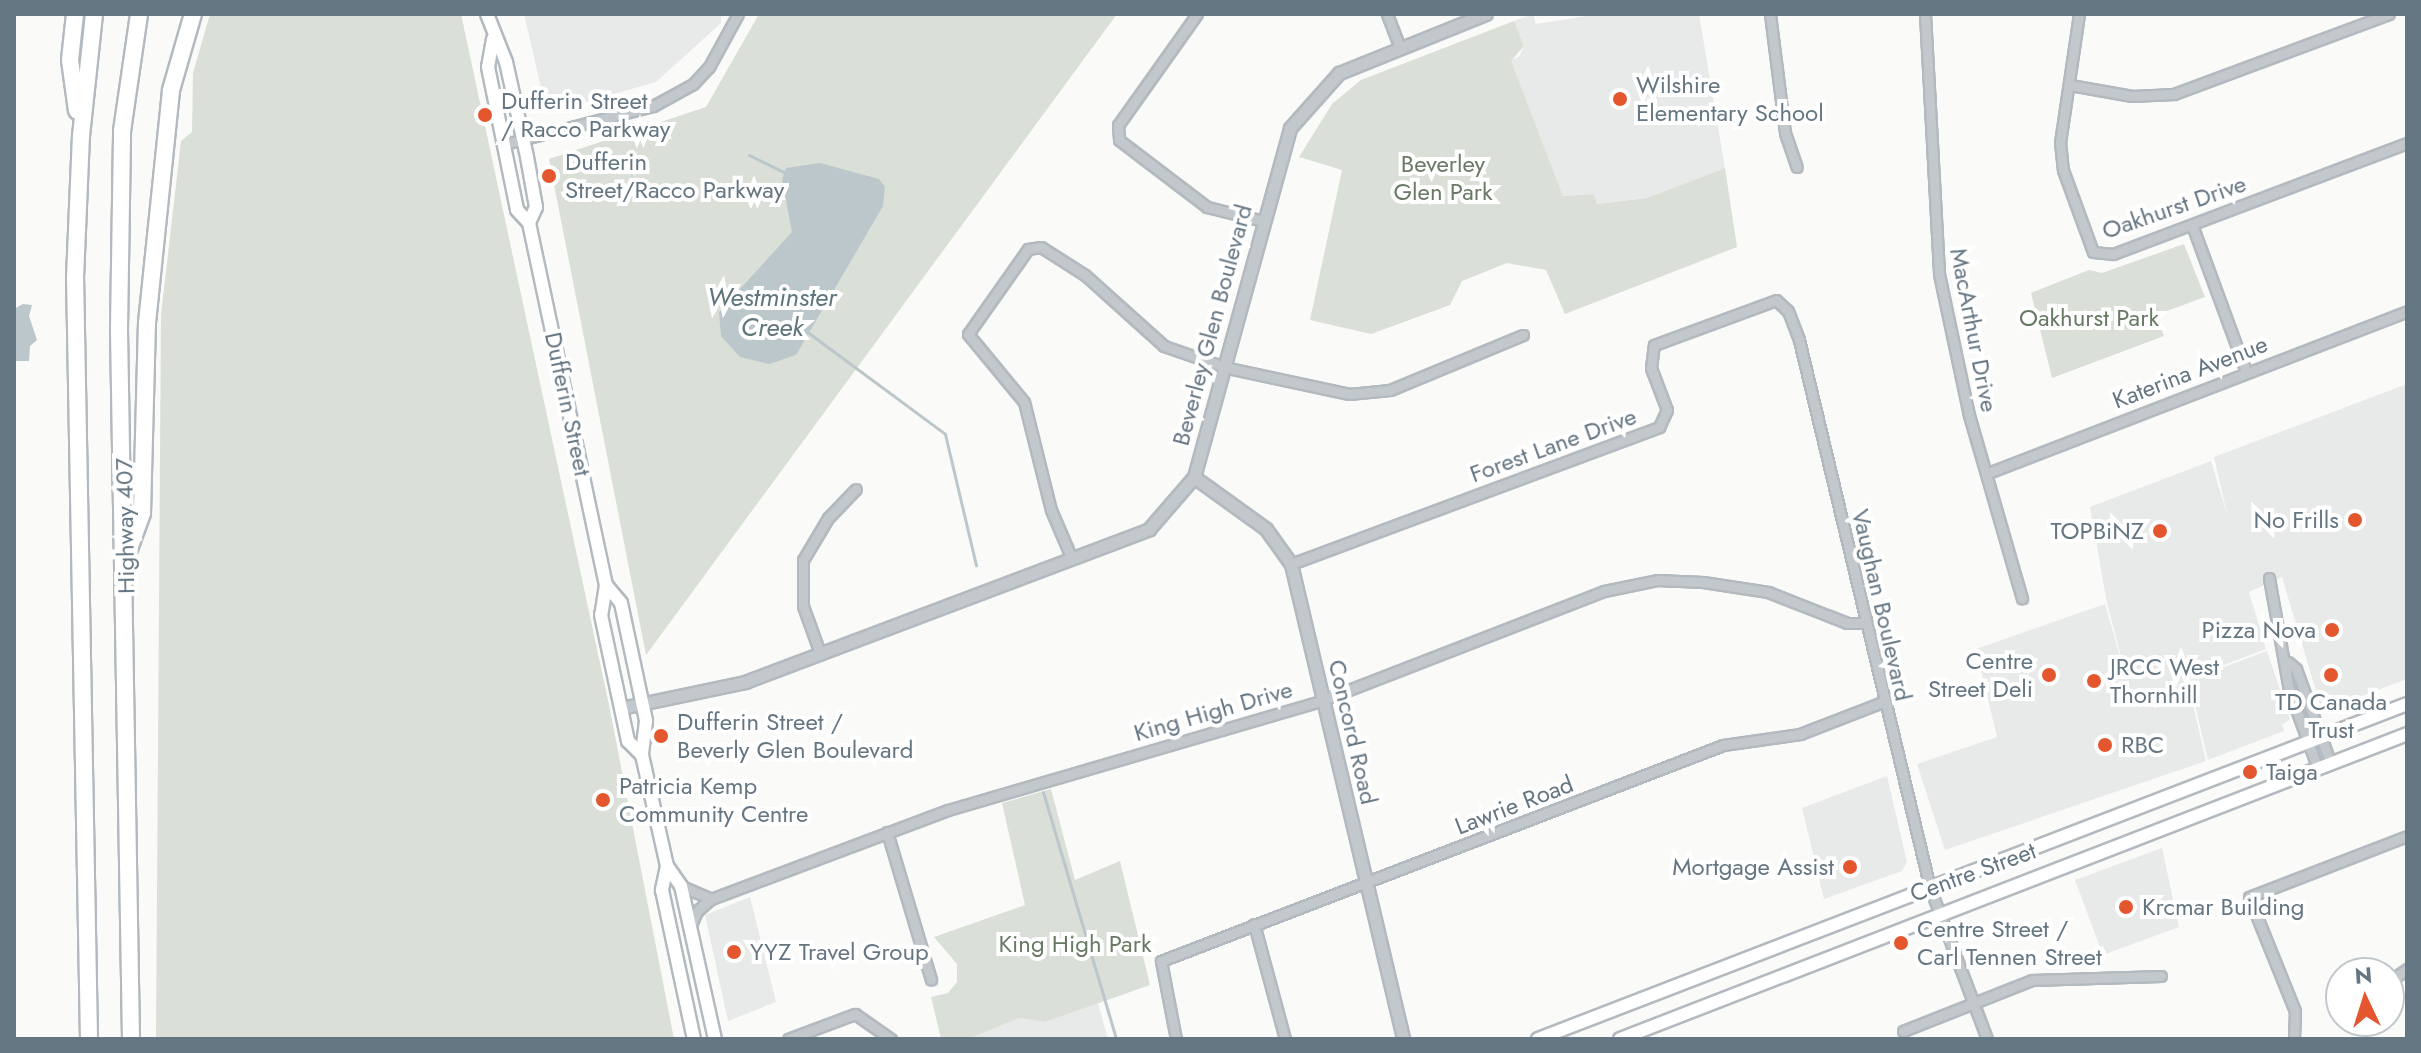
<!DOCTYPE html>
<html>
<head>
<meta charset="utf-8">
<style>
  body { margin:0 }
  #map { position:relative; width:2421px; height:1053px; overflow:hidden; background:#fafaf8; font-family:Jost,sans-serif }
  div>[style] { position:absolute }
  [style*='--x'] { left:calc(var(--x)*1px); top:calc(var(--y)*1px); width:calc(var(--w)*1px); rotate:calc(var(--a)*1deg) }
  .built>* { inset:0; background:#e8e9e9 }
  .green>* { inset:0; background:#dadfd7 }
  .water>* { inset:0; background:#bbc7cb }
  .stream>* { height:3px; margin:-1.5px; padding:0 1.5px; transform-origin:1.5px; border-radius:1.5px; background:#bbc7cb }
  .roads { filter:drop-shadow(2px 0 #b3babf) drop-shadow(-2px 0 #b3babf) drop-shadow(0 2px #b3babf) drop-shadow(0 -2px #b3babf) }
  .minor>* { height:9px; margin:-4.5px; padding:0 4.5px; transform-origin:4.5px; border-radius:4.5px; background:#c3c8cc }
  .tertiary>* { height:11px; margin:-5.5px; padding:0 5.5px; transform-origin:5.5px; border-radius:5.5px; background:#c3c8cc }
  .secondary>* { height:12px; margin:-6px; padding:0 6px; transform-origin:6px; border-radius:6px; background:#fff }
  .motorway>* { height:16px; margin:-8px; padding:0 8px; transform-origin:8px; border-radius:8px; background:#fff }
  .dots>* { width:22px; height:22px; translate:-50% -50%; box-sizing:border-box; border:4px solid #fff; border-radius:50% }
  span { translate:-50% -50%; white-space:nowrap; text-align:center; line-height:1.15; -webkit-text-stroke:8px #fff; paint-order:stroke }
  .poi-label { font-size:24px; color:#657683 }
  .left { translate:0 -50%; text-align:left }
  .right { translate:-100% -50%; text-align:right }
  .park-label { font-size:24px; color:#687a64 }
  .street-label { font-size:24px; color:#657683 }
  .water-label { font-size:26px; color:#60757c; font-style:italic }
  .frame { position:absolute; inset:0; border:16px solid #657683; pointer-events:none }
  .north { position:absolute; left:2325px; top:957px; width:80px; height:80px; box-sizing:border-box; background:#fff; border:2px solid #c1c8cd; border-radius:50%; rotate:356deg; font-size:22px; font-weight:700; line-height:32px; text-align:center; color:#657683 }
  .north::after { content:''; display:block; margin:auto; width:28px; height:36px; background:#e4572e; clip-path:polygon(50% 0,100% 100%,50% 72%,0 100%) }
</style>
</head>
<body>
<div id="map">
  <div class="built">
    <div style="clip-path:polygon(524px 14px,721px 14px,721px 23px,656px 82px,547px 113px)"></div>
    <div style="clip-path:polygon(1533px 14px,1536px 24px,1593px 15px,1699px 14px,1725px 168px,1647px 198px,1597px 204px,1594px 194px,1563px 196px,1510px 60px,1519px 57px,1524px 46px,1514px 21px)"></div>
    <div style="clip-path:polygon(2407px 384px,2407px 679px,2322px 711px,2282px 577px,2249px 592px,2266px 649px,2187px 679px,2206px 761px,1945px 850px,1917px 764px,1997px 737px,1976px 649px,2105px 604px,2131px 695px,2107px 603px,2090px 507px,2211px 461px,2227px 514px,2214px 457px)"></div>
    <div style="clip-path:polygon(2267px 651px,2290px 719px,2282px 725px,2284px 731px,2208px 760px,2189px 680px)"></div>
    <div style="clip-path:polygon(1887px 776px,1907px 862px,1902px 871px,1824px 899px,1802px 808px)"></div>
    <div style="clip-path:polygon(2162px 848px,2179px 927px,2103px 955px,2075px 880px)"></div>
    <div style="clip-path:polygon(750px 897px,776px 1002px,728px 1021px,705px 915px)"></div>
    <div style="clip-path:polygon(1098px 1003px,1108px 1039px,968px 1039px,1020px 1018px,1045px 1022px)"></div>
  </div>
  <div class="green">
    <div style="clip-path:polygon(210px 14px,461px 14px,609px 705px,674px 1039px,156px 1039px,161px 315px,181px 141px,192px 132px,193px 73px)"></div>
    <div style="clip-path:polygon(759px 14px,1117px 14px,646px 655px,549px 159px,706px 107px)"></div>
    <div style="clip-path:polygon(1514px 21px,1524px 46px,1511px 61px,1563px 196px,1594px 194px,1597px 204px,1647px 198px,1725px 168px,1737px 247px,1565px 314px,1546px 270px,1507px 263px,1462px 281px,1450px 305px,1371px 334px,1310px 320px,1342px 170px,1299px 157px,1332px 104px,1361px 80px)"></div>
    <div style="clip-path:polygon(2184px 244px,2205px 297px,2156px 315px,2164px 336px,2052px 378px,2031px 293px,2089px 270px,2102px 273px)"></div>
    <div style="clip-path:polygon(1051px 789px,1075px 880px,1120px 861px,1150px 985px,1045px 1022px,1020px 1018px,968px 1039px,941px 1039px,931px 997px,948px 993px,957px 982px,957px 964px,934px 937px,1025px 905px,1002px 803px)"></div>
  </div>
  <div class="water">
    <div style="clip-path:polygon(820px 163px,879px 179px,885px 187px,883px 206px,796px 355px,769px 364px,740px 357px,721px 336px,719px 312px,792px 232px,782px 180px,786px 168px)"></div>
    <div style="clip-path:polygon(23px 304px,32px 305px,29px 316px,37px 340px,30px 346px,29px 361px,14px 361px,14px 309px)"></div>
  </div>
  <div class="stream">
    <div style="--x:749;--y:155;--w:39;--a:26"></div>
    <div style="--x:806;--y:331;--w:173;--a:36.5"></div>
    <div style="--x:945;--y:434;--w:135;--a:76.7"></div>
    <div style="--x:1043;--y:792;--w:258;--a:73.5"></div>
  </div>
  <div class="roads">
    <div class="minor">
      <div style="--x:1197;--y:14;--w:136;--a:125.4"></div>
      <div style="--x:1118;--y:125;--w:15;--a:86"></div>
      <div style="--x:1119;--y:140;--w:111;--a:37.3"></div>
      <div style="--x:1207;--y:207;--w:58;--a:14"></div>
      <div style="--x:1387;--y:14;--w:33;--a:69"></div>
      <div style="--x:1770;--y:14;--w:120;--a:82.8"></div>
      <div style="--x:1785;--y:133;--w:36;--a:71"></div>
      <div style="--x:1925;--y:14;--w:260;--a:86.9"></div>
      <div style="--x:1939;--y:274;--w:144;--a:78"></div>
      <div style="--x:1969;--y:415;--w:191;--a:73.9"></div>
      <div style="--x:2079;--y:14;--w:129;--a:98.4"></div>
      <div style="--x:2060;--y:142;--w:28;--a:84"></div>
      <div style="--x:2063;--y:170;--w:87;--a:69.9"></div>
      <div style="--x:2093;--y:252;--w:20;--a:6"></div>
      <div style="--x:2113;--y:254;--w:314;--a:-20.7"></div>
      <div style="--x:2070;--y:85;--w:63;--a:10.1"></div>
      <div style="--x:2132;--y:96;--w:42;--a:-2.7"></div>
      <div style="--x:2174;--y:94;--w:229;--a:-20.4"></div>
      <div style="--x:505;--y:144;--w:153;--a:-14.4"></div>
      <div style="--x:653;--y:106;--w:46;--a:-28.8"></div>
      <div style="--x:693;--y:84;--w:23;--a:-47"></div>
      <div style="--x:709;--y:67;--w:60;--a:-61.3"></div>
      <div style="--x:2192;--y:225;--w:157;--a:69.8"></div>
      <div style="--x:1988;--y:473;--w:449;--a:-21.1"></div>
      <div style="--x:1072;--y:559;--w:53;--a:-113.2"></div>
      <div style="--x:1051;--y:510;--w:111;--a:-104"></div>
      <div style="--x:1024;--y:402;--w:88;--a:-129.5"></div>
      <div style="--x:968;--y:334;--w:104;--a:-54.8"></div>
      <div style="--x:1028;--y:249;--w:13;--a:-9"></div>
      <div style="--x:1041;--y:247;--w:52;--a:32.5"></div>
      <div style="--x:1085;--y:275;--w:106;--a:41.9"></div>
      <div style="--x:1164;--y:346;--w:68;--a:19"></div>
      <div style="--x:1228;--y:368;--w:124;--a:12.1"></div>
      <div style="--x:1349;--y:394;--w:41;--a:-5.6"></div>
      <div style="--x:1390;--y:390;--w:144;--a:-22.5"></div>
      <div style="--x:1291;--y:564;--w:393;--a:-20.4"></div>
      <div style="--x:1659;--y:427;--w:19;--a:-65"></div>
      <div style="--x:1667;--y:410;--w:45;--a:-110.9"></div>
      <div style="--x:1651;--y:368;--w:23;--a:-83"></div>
      <div style="--x:1654;--y:345;--w:130;--a:-20.2"></div>
      <div style="--x:1776;--y:300;--w:16;--a:43"></div>
      <div style="--x:1788;--y:311;--w:31;--a:69"></div>
      <div style="--x:1799;--y:340;--w:563;--a:76.56"></div>
      <div style="--x:1930;--y:888;--w:161;--a:69.3"></div>
      <div style="--x:2269;--y:578;--w:114;--a:79.9"></div>
      <div style="--x:2289;--y:690;--w:84;--a:69.8"></div>
      <div style="--x:820;--y:653;--w:50;--a:-109.9"></div>
      <div style="--x:803;--y:606;--w:46;--a:-90"></div>
      <div style="--x:803;--y:560;--w:49;--a:-59.2"></div>
      <div style="--x:828;--y:518;--w:40;--a:-46"></div>
      <div style="--x:2288;--y:662;--w:11;--a:41"></div>
      <div style="--x:2296;--y:669;--w:101;--a:69.8"></div>
      <div style="--x:887;--y:832;--w:154;--a:73.4"></div>
      <div style="--x:681;--y:886;--w:33;--a:23"></div>
      <div style="--x:1254;--y:924;--w:119;--a:74.9"></div>
      <div style="--x:690;--y:927;--w:17;--a:-66"></div>
      <div style="--x:697;--y:911;--w:18;--a:-41"></div>
      <div style="--x:711;--y:899;--w:253;--a:-20.6"></div>
      <div style="--x:948;--y:810;--w:391;--a:-16.3"></div>
      <div style="--x:1323;--y:700;--w:301;--a:-21.2"></div>
      <div style="--x:1604;--y:591;--w:54;--a:-11.7"></div>
      <div style="--x:1657;--y:580;--w:46;--a:2.5"></div>
      <div style="--x:1703;--y:582;--w:66;--a:8.7"></div>
      <div style="--x:1768;--y:592;--w:85;--a:21.4"></div>
      <div style="--x:1847;--y:623;--w:18;--a:0"></div>
      <div style="--x:2394;--y:978;--w:16;--a:-35"></div>
      <div style="--x:1903;--y:1031;--w:139;--a:-21.6"></div>
      <div style="--x:2032;--y:980;--w:129;--a:-1.8"></div>
      <div style="--x:788;--y:1039;--w:72;--a:-20.5"></div>
      <div style="--x:855;--y:1014;--w:44;--a:34.8"></div>
      <div style="--x:1176;--y:1039;--w:79;--a:-100.9"></div>
      <div style="--x:1161;--y:961;--w:602;--a:-21.02"></div>
      <div style="--x:1723;--y:745;--w:78;--a:-8.1"></div>
      <div style="--x:1800;--y:734;--w:91;--a:-21.2"></div>
      <div style="--x:2294;--y:1039;--w:28;--a:-88"></div>
      <div style="--x:2295;--y:1011;--w:123;--a:-112"></div>
      <div style="--x:2249;--y:897;--w:169;--a:-21.1"></div>
    </div>
    <div class="tertiary">
      <div style="--x:1194;--y:477;--w:89;--a:35.8"></div>
      <div style="--x:1266;--y:529;--w:43;--a:54.5"></div>
      <div style="--x:1291;--y:564;--w:488;--a:76.7"></div>
      <div style="--x:621;--y:708;--w:127;--a:-11.8"></div>
      <div style="--x:745;--y:682;--w:432;--a:-20.7"></div>
      <div style="--x:1149;--y:529;--w:69;--a:-49.1"></div>
      <div style="--x:1194;--y:477;--w:362;--a:-74.6"></div>
      <div style="--x:1290;--y:128;--w:74;--a:-48.3"></div>
      <div style="--x:1339;--y:73;--w:158;--a:-21.9"></div>
    </div>
    <div class="secondary">
      <div style="--x:487;--y:14;--w:52;--a:68.4"></div>
      <div style="--x:506;--y:62;--w:97;--a:77.5"></div>
      <div style="--x:527;--y:157;--w:51;--a:79.8"></div>
      <div style="--x:536;--y:207;--w:17;--a:114"></div>
      <div style="--x:493;--y:39;--w:28;--a:100"></div>
      <div style="--x:488;--y:67;--w:146;--a:78.5"></div>
      <div style="--x:517;--y:210;--w:18;--a:47"></div>
      <div style="--x:529;--y:223;--w:370;--a:78"></div>
      <div style="--x:606;--y:585;--w:30;--a:99"></div>
      <div style="--x:601;--y:615;--w:129;--a:77.9"></div>
      <div style="--x:628;--y:741;--w:20;--a:45"></div>
      <div style="--x:606;--y:585;--w:23;--a:50"></div>
      <div style="--x:621;--y:603;--w:121;--a:78"></div>
      <div style="--x:646;--y:721;--w:34;--a:97"></div>
      <div style="--x:642;--y:755;--w:114;--a:77.3"></div>
      <div style="--x:667;--y:866;--w:25;--a:102"></div>
      <div style="--x:662;--y:890;--w:152;--a:77.9"></div>
      <div style="--x:667;--y:866;--w:24;--a:55"></div>
      <div style="--x:681;--y:886;--w:157;--a:77.5"></div>
      <div style="--x:1538;--y:1039;--w:931;--a:-21.08"></div>
      <div style="--x:1620;--y:1039;--w:844;--a:-21.18"></div>
    </div>
    <div class="motorway">
      <div style="--x:75;--y:14;--w:46;--a:96.2"></div>
      <div style="--x:70;--y:60;--w:51;--a:82.2"></div>
      <div style="--x:129;--y:549;--w:38;--a:-70"></div>
      <div style="--x:142;--y:513;--w:190;--a:-88.5"></div>
      <div style="--x:147;--y:323;--w:234;--a:-84.1"></div>
      <div style="--x:171;--y:90;--w:79;--a:-73.9"></div>
      <div style="--x:89;--y:1039;--w:761;--a:-91.05"></div>
      <div style="--x:75;--y:278;--w:142;--a:-87.6"></div>
      <div style="--x:81;--y:136;--w:123;--a:-83.9"></div>
      <div style="--x:131;--y:1039;--w:711;--a:-90.97"></div>
      <div style="--x:119;--y:328;--w:197;--a:-89.1"></div>
      <div style="--x:122;--y:131;--w:118;--a:-81.7"></div>
    </div>
  </div>
  <div class="dots">
    <div style="left:1620px;top:99px;background:#e4572e"></div>
    <div style="left:485px;top:115px;background:#e4572e"></div>
    <div style="left:549px;top:176px;background:#e4572e"></div>
    <div style="left:2355px;top:520px;background:#e4572e"></div>
    <div style="left:2160px;top:531px;background:#e4572e"></div>
    <div style="left:2332px;top:630px;background:#e4572e"></div>
    <div style="left:2049px;top:675px;background:#e4572e"></div>
    <div style="left:2331px;top:675px;background:#e4572e"></div>
    <div style="left:2094px;top:681px;background:#e4572e"></div>
    <div style="left:661px;top:736px;background:#e4572e"></div>
    <div style="left:2105px;top:745px;background:#e4572e"></div>
    <div style="left:2250px;top:772px;background:#e4572e"></div>
    <div style="left:603px;top:800px;background:#e4572e"></div>
    <div style="left:1850px;top:867px;background:#e4572e"></div>
    <div style="left:2126px;top:907px;background:#e4572e"></div>
    <div style="left:1901px;top:943px;background:#e4572e"></div>
    <div style="left:734px;top:952px;background:#e4572e"></div>
  </div>
  <div class="poi-label">
    <span class="left" style="left:1636px;top:99px">Wilshire<br>Elementary School</span>
    <span class="left" style="left:501px;top:115px">Dufferin Street<br>/ Racco Parkway</span>
    <span class="left" style="left:565px;top:176px">Dufferin<br>Street/Racco Parkway</span>
    <span class="right" style="left:2339px;top:520px">No Frills</span>
    <span class="right" style="left:2144px;top:531px">TOPBiNZ</span>
    <span class="right" style="left:2316px;top:630px">Pizza Nova</span>
    <span class="right" style="left:2033px;top:675px">Centre<br>Street Deli</span>
    <span class="left" style="left:2110px;top:681px">JRCC West<br>Thornhill</span>
    <span style="left:2331px;top:716px">TD Canada<br>Trust</span>
    <span class="left" style="left:677px;top:736px">Dufferin Street /<br>Beverly Glen Boulevard</span>
    <span class="left" style="left:2121px;top:745px">RBC</span>
    <span class="left" style="left:2266px;top:772px">Taiga</span>
    <span class="left" style="left:619px;top:800px">Patricia Kemp<br>Community Centre</span>
    <span class="right" style="left:1834px;top:867px">Mortgage Assist</span>
    <span class="left" style="left:2142px;top:907px">Krcmar Building</span>
    <span class="left" style="left:1917px;top:943px">Centre Street /<br>Carl Tennen Street</span>
    <span class="left" style="left:750px;top:952px">YYZ Travel Group</span>
  </div>
  <div class="park-label">
    <span style="left:1443px;top:178px">Beverley<br>Glen Park</span>
    <span style="left:2089px;top:318px">Oakhurst Park</span>
    <span style="left:1075px;top:944px">King High Park</span>
  </div>
  <div class="street-label">
    <span style="left:2174px;top:207px;rotate:-19deg">Oakhurst Drive</span>
    <span style="left:1212px;top:325px;rotate:-75deg">Beverley Glen Boulevard</span>
    <span style="left:1974px;top:330px;rotate:79deg">MacArthur Drive</span>
    <span style="left:2190px;top:372px;rotate:-21deg">Katerina Avenue</span>
    <span style="left:568px;top:404px;rotate:78deg">Dufferin Street</span>
    <span style="left:1553px;top:445px;rotate:-20deg">Forest Lane Drive</span>
    <span style="left:125px;top:526px;rotate:-91deg">Highway 407</span>
    <span style="left:1882px;top:605px;rotate:77deg">Vaughan Boulevard</span>
    <span style="left:1213px;top:711px;rotate:-16deg">King High Drive</span>
    <span style="left:1353px;top:732px;rotate:77deg">Concord Road</span>
    <span style="left:1514px;top:805px;rotate:-21deg">Lawrie Road</span>
    <span style="left:1973px;top:872px;rotate:-20deg">Centre Street</span>
  </div>
  <div class="water-label">
    <span style="left:772px;top:313px">Westminster<br>Creek</span>
  </div>
  <div class="frame"></div>
  <div class="north">N</div>
</div>
</body>
</html>
